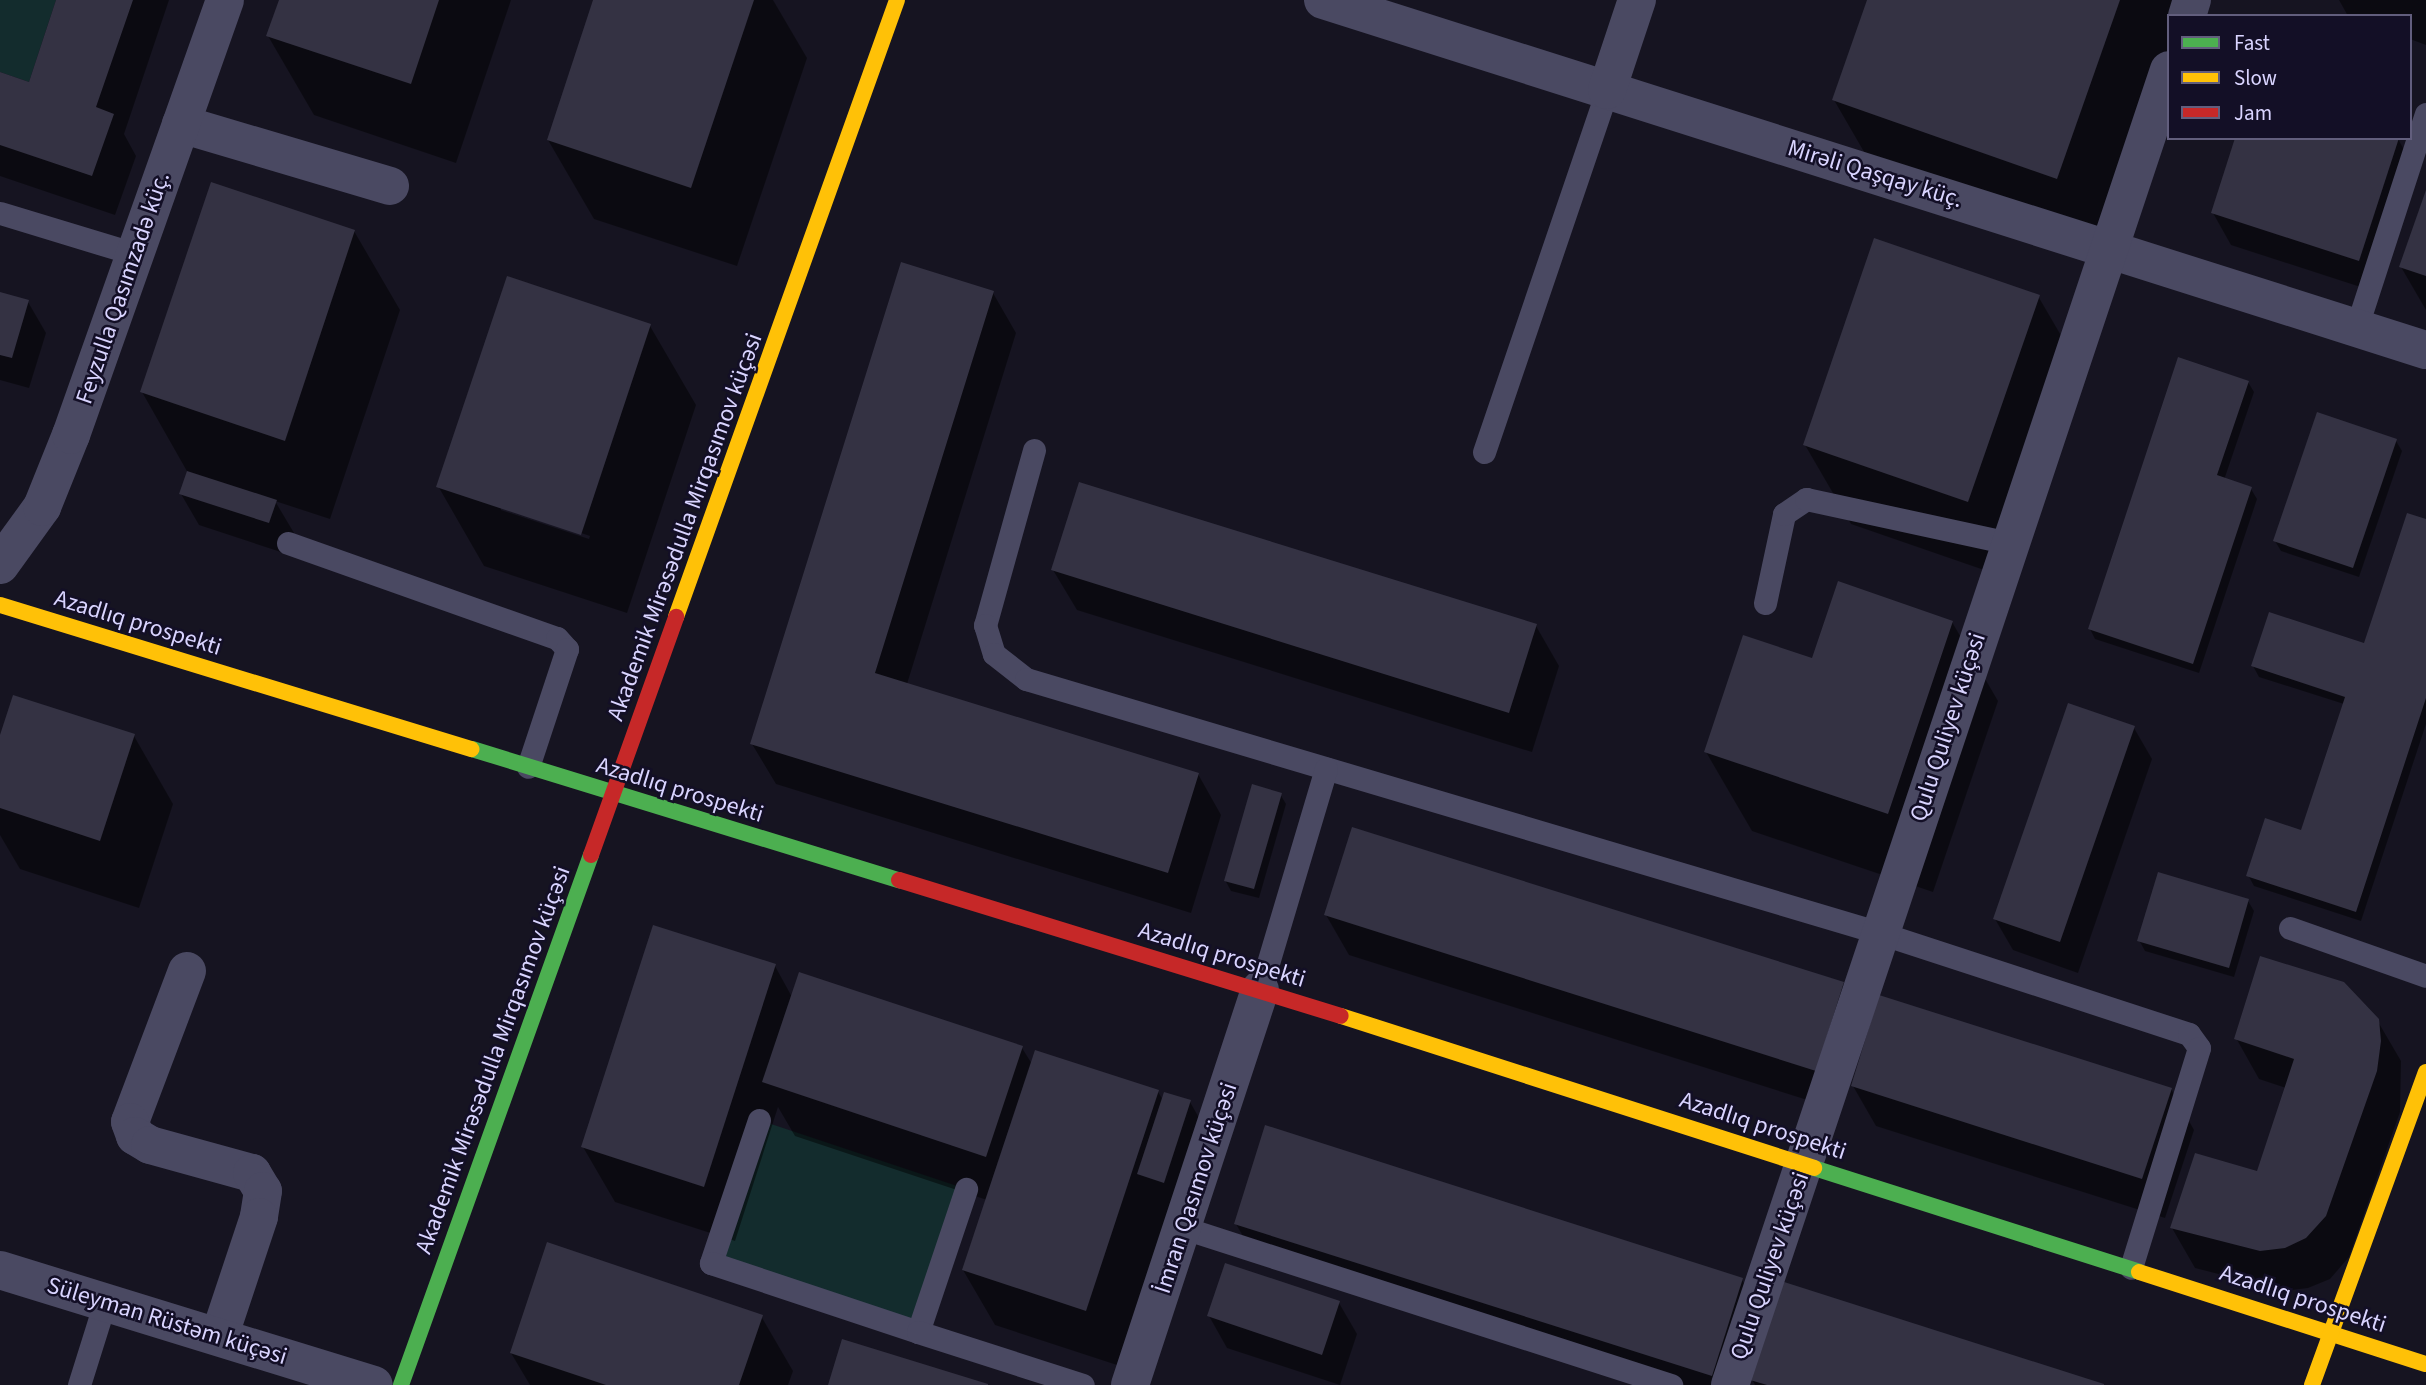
<!DOCTYPE html>
<html>
<head>
<meta charset="utf-8">
<style>
  body { margin:0 }
  #map { position:relative; width:2426px; height:1385px; overflow:hidden; background:#161421; font-family:"Source Sans 3",sans-serif }
  div>[style] { position:absolute }
  [style*='--x'] { left:calc(var(--x)*1px); top:calc(var(--y)*1px); width:calc(var(--w)*1px); rotate:calc(var(--a)*1deg) }
  .green>* { inset:0; background:#132c2d }
  .shadow>* { inset:0; background:#0007 }
  .building>* { inset:0; background:#343243 }
  .lane>* { height:23px; margin:-11.5px; padding:0 11.5px; transform-origin:11.5px; border-radius:11.5px; background:#4a4962 }
  .street>* { height:38px; margin:-19px; padding:0 19px; transform-origin:19px; border-radius:19px; background:#4a4962 }
  .fast>* { height:16px; margin:-8px; padding:0 8px; transform-origin:8px; border-radius:8px; background:#4caf50 }
  .slow>* { height:16px; margin:-8px; padding:0 8px; transform-origin:8px; border-radius:8px; background:#ffc107 }
  .jam>* { height:16px; margin:-8px; padding:0 8px; transform-origin:8px; border-radius:8px; background:#c62828 }
  span { translate:-50% -50%; white-space:nowrap; text-align:center; line-height:1.15; -webkit-text-stroke:5px #130f26; paint-order:stroke }
  .street-label { font-size:24px; color:#d9d4ff }
  .legend { position:absolute; left:2167px; top:14px; width:245px; height:126px; box-sizing:border-box; background:#130f26; border:2px solid #625e7d; margin:0; padding:9px 12px; list-style:none; font-size:21px; color:#d9d4ff }
  .legend li { display:flex; align-items:center; gap:14px; height:35px }
  .legend b { width:35px; border:2px solid #625e7d }
</style>
</head>
<body>
<div id="map">
  <div class="green">
    <div style="clip-path:polygon(0 0,56px 0,29px 82px,0 72px)"></div>
    <div style="clip-path:polygon(759px 1120px,966px 1189px,918px 1332px,711px 1263px)"></div>
  </div>
  <div class="shadow">
    <div style="clip-path:polygon(58px 0,169px 0,124px 134px,136px 156px,115px 215px,0 176px,0 74px,30px 84px)"></div>
    <div style="clip-path:polygon(280px 0,511px 0,456px 163px,314px 115px,268px 36px)"></div>
    <div style="clip-path:polygon(595px 0,773px 0,807px 58px,737px 266px,594px 219px,548px 140px)"></div>
    <div style="clip-path:polygon(1869px 0,2190px 0,2169px 16px,2169px 61px,2101px 254px,1878px 176px,1834px 100px)"></div>
    <div style="clip-path:polygon(2339px 0,2426px 0,2426px 45px,2410px 39px,2410px 16px,2348px 16px)"></div>
    <div style="clip-path:polygon(2398px 139px,2416px 171px,2376px 292px,2231px 245px,2213px 213px)"></div>
    <div style="clip-path:polygon(2426px 194px,2426px 310px,2401px 267px)"></div>
    <div style="clip-path:polygon(354px 231px,400px 310px,330px 519px,275px 501px,294px 533px,287px 554px,199px 525px,181px 494px,188px 473px,142px 392px)"></div>
    <div style="clip-path:polygon(0 293px,28px 302px,46px 333px,29px 388px,0 380px)"></div>
    <div style="clip-path:polygon(993px 293px,1016px 333px,907px 684px,1198px 774px,1221px 815px,1191px 913px,776px 784px,752px 744px)"></div>
    <div style="clip-path:polygon(2038px 296px,2084px 375px,2013px 580px,1851px 524px,1805px 445px)"></div>
    <div style="clip-path:polygon(evenodd,650px 326px,696px 405px,627px 613px,484px 566px,438px 486px,650px 326px,501px 506px,590px 536px,589px 539px,501px 510px,501px 506px)"></div>
    <div style="clip-path:polygon(2248px 382px,2254px 392px,2224px 480px,2251px 489px,2257px 499px,2199px 673px,2095px 639px,2090px 629px)"></div>
    <div style="clip-path:polygon(2396px 441px,2402px 451px,2359px 577px,2281px 551px,2275px 541px)"></div>
    <div style="clip-path:polygon(2426px 521px,2426px 724px,2361px 921px,2254px 886px,2248px 875px,2302px 833px,2344px 704px,2259px 677px,2253px 666px,2366px 646px)"></div>
    <div style="clip-path:polygon(1053px 570px,1536px 626px,1559px 666px,1532px 752px,1077px 610px)"></div>
    <div style="clip-path:polygon(1952px 622px,1998px 701px,1933px 892px,1752px 831px,1706px 752px,1814px 661px)"></div>
    <div style="clip-path:polygon(2134px 728px,2152px 759px,2078px 973px,2013px 950px,1995px 919px)"></div>
    <div style="clip-path:polygon(134px 736px,173px 804px,139px 908px,20px 869px,0 835px,0 741px)"></div>
    <div style="clip-path:polygon(1280px 794px,1286px 804px,1259px 898px,1231px 891px,1225px 880px)"></div>
    <div style="clip-path:polygon(2248px 901px,2254px 911px,2234px 977px,2145px 951px,2139px 940px)"></div>
    <div style="clip-path:polygon(1326px 915px,1843px 984px,1866px 1024px,1839px 1110px,1349px 955px)"></div>
    <div style="clip-path:polygon(775px 966px,792px 997px,1022px 1048px,1032px 1064px,1158px 1092px,1163px 1100px,1190px 1102px,1202px 1123px,1117px 1365px,995px 1325px,963px 1270px,987px 1200px,795px 1136px,778px 1107px,735px 1241px,615px 1202px,583px 1147px)"></div>
    <div style="clip-path:polygon(2377px 1020px,2401px 1061px,2400px 1112px,2349px 1257px,2330px 1279px,2308px 1288px,2285px 1291px,2195px 1268px,2172px 1228px,2258px 1173px,2286px 1088px,2259px 1079px,2236px 1038px)"></div>
    <div style="clip-path:polygon(1853px 1086px,2171px 1089px,2194px 1130px,2165px 1218px,1876px 1126px)"></div>
    <div style="clip-path:polygon(1236px 1224px,1742px 1280px,1765px 1320px,1745px 1385px,1638px 1385px,1259px 1264px)"></div>
    <div style="clip-path:polygon(1339px 1303px,1357px 1334px,1340px 1385px,1227px 1348px,1209px 1316px)"></div>
    <div style="clip-path:polygon(761px 1316px,793px 1371px,788px 1385px,530px 1385px,511px 1353px)"></div>
    <div style="clip-path:polygon(1752px 1379px,2100px 1385px,1755px 1385px)"></div>
  </div>
  <div class="building">
    <div style="clip-path:polygon(56px 0,133px 0,96px 107px,114px 114px,92px 176px,0 145px,0 72px,29px 82px)"></div>
    <div style="clip-path:polygon(279px 0,439px 0,411px 84px,266px 36px)"></div>
    <div style="clip-path:polygon(593px 0,754px 0,691px 188px,547px 140px)"></div>
    <div style="clip-path:polygon(1867px 0,2120px 0,2057px 179px,1832px 100px)"></div>
    <div style="clip-path:polygon(2235px 138px,2399px 138px,2359px 261px,2211px 213px)"></div>
    <div style="clip-path:polygon(211px 182px,355px 230px,285px 441px,140px 392px)"></div>
    <div style="clip-path:polygon(2426px 190px,2426px 276px,2399px 267px)"></div>
    <div style="clip-path:polygon(1874px 238px,2040px 295px,1968px 502px,1803px 445px)"></div>
    <div style="clip-path:polygon(901px 262px,994px 291px,875px 673px,1199px 773px,1168px 873px,750px 744px)"></div>
    <div style="clip-path:polygon(507px 276px,651px 324px,581px 535px,436px 487px)"></div>
    <div style="clip-path:polygon(0 292px,29px 300px,12px 358px,0 355px)"></div>
    <div style="clip-path:polygon(2178px 357px,2249px 381px,2217px 475px,2252px 487px,2193px 664px,2088px 629px)"></div>
    <div style="clip-path:polygon(2317px 412px,2397px 439px,2353px 568px,2273px 541px)"></div>
    <div style="clip-path:polygon(187px 471px,277px 500px,269px 523px,179px 494px)"></div>
    <div style="clip-path:polygon(1079px 482px,1537px 624px,1509px 713px,1051px 570px)"></div>
    <div style="clip-path:polygon(2407px 513px,2426px 519px,2426px 698px,2356px 912px,2246px 876px,2265px 818px,2301px 830px,2345px 697px,2251px 666px,2269px 612px,2364px 643px)"></div>
    <div style="clip-path:polygon(1838px 581px,1953px 621px,1888px 814px,1704px 752px,1743px 635px,1812px 658px)"></div>
    <div style="clip-path:polygon(13px 695px,135px 734px,100px 841px,0 808px,0 735px)"></div>
    <div style="clip-path:polygon(2068px 703px,2135px 726px,2060px 942px,1993px 919px)"></div>
    <div style="clip-path:polygon(1252px 784px,1282px 793px,1254px 889px,1224px 881px)"></div>
    <div style="clip-path:polygon(1352px 827px,1844px 982px,1816px 1071px,1324px 915px)"></div>
    <div style="clip-path:polygon(2158px 872px,2249px 899px,2229px 968px,2137px 941px)"></div>
    <div style="clip-path:polygon(653px 925px,776px 964px,704px 1187px,581px 1147px)"></div>
    <div style="clip-path:polygon(2260px 956px,2344px 982px,2379px 1019px,2381px 1041px,2377px 1071px,2326px 1216px,2306px 1238px,2285px 1248px,2260px 1251px,2170px 1228px,2195px 1153px,2257px 1171px,2294px 1059px,2234px 1039px)"></div>
    <div style="clip-path:polygon(799px 972px,1023px 1046px,986px 1157px,762px 1082px)"></div>
    <div style="clip-path:polygon(1879px 995px,2172px 1088px,2142px 1179px,1851px 1086px)"></div>
    <div style="clip-path:polygon(1035px 1050px,1159px 1090px,1086px 1311px,962px 1270px)"></div>
    <div style="clip-path:polygon(1164px 1092px,1191px 1100px,1164px 1183px,1137px 1174px)"></div>
    <div style="clip-path:polygon(1265px 1125px,1743px 1278px,1712px 1376px,1234px 1224px)"></div>
    <div style="clip-path:polygon(547px 1242px,763px 1315px,739px 1385px,606px 1385px,510px 1353px)"></div>
    <div style="clip-path:polygon(1225px 1263px,1340px 1301px,1322px 1355px,1207px 1316px)"></div>
    <div style="clip-path:polygon(1781px 1281px,2104px 1384px,2104px 1385px,1767px 1385px,1750px 1380px)"></div>
    <div style="clip-path:polygon(842px 1339px,988px 1384px,988px 1385px,828px 1385px)"></div>
  </div>
  <div class="lane">
    <div style="--x:0;--y:213;--w:138;--a:16.9"></div>
    <div style="--x:2356;--y:329;--w:226;--a:-72"></div>
    <div style="--x:1034;--y:450;--w:182;--a:105.6"></div>
    <div style="--x:985;--y:625;--w:30;--a:73"></div>
    <div style="--x:994;--y:654;--w:41;--a:38"></div>
    <div style="--x:1026;--y:679;--w:891;--a:16.56"></div>
    <div style="--x:1880;--y:933;--w:325;--a:18.1"></div>
    <div style="--x:2189;--y:1034;--w:17;--a:54"></div>
    <div style="--x:2199;--y:1048;--w:230;--a:107.2"></div>
    <div style="--x:1484;--y:452;--w:382;--a:-71.2"></div>
    <div style="--x:288;--y:543;--w:285;--a:19.5"></div>
    <div style="--x:557;--y:638;--w:15;--a:48"></div>
    <div style="--x:567;--y:649;--w:124;--a:108.3"></div>
    <div style="--x:1765;--y:603;--w:91;--a:-77.9"></div>
    <div style="--x:1784;--y:514;--w:27;--a:-34"></div>
    <div style="--x:1806;--y:499;--w:208;--a:12.2"></div>
    <div style="--x:2290;--y:928;--w:144;--a:19.4"></div>
    <div style="--x:1260;--y:990;--w:231;--a:-73.4"></div>
    <div style="--x:759;--y:1120;--w:151;--a:108.6"></div>
    <div style="--x:711;--y:1263;--w:218;--a:18.4"></div>
    <div style="--x:918;--y:1332;--w:151;--a:-71.4"></div>
    <div style="--x:1184;--y:1228;--w:512;--a:17.87"></div>
    <div style="--x:918;--y:1332;--w:173;--a:17.8"></div>
    <div style="--x:79;--y:1385;--w:87;--a:-72.6"></div>
  </div>
  <div class="street">
    <div style="--x:1323;--y:0;--w:1157;--a:17.61"></div>
    <div style="--x:2187;--y:16;--w:17;--a:-73"></div>
    <div style="--x:1607;--y:90;--w:95;--a:-71.6"></div>
    <div style="--x:181;--y:124;--w:218;--a:16.5"></div>
    <div style="--x:0;--y:565;--w:72;--a:-54.1"></div>
    <div style="--x:42;--y:507;--w:78;--a:-68.1"></div>
    <div style="--x:71;--y:435;--w:461;--a:-70.5"></div>
    <div style="--x:187;--y:971;--w:161;--a:110.7"></div>
    <div style="--x:130;--y:1122;--w:15;--a:70"></div>
    <div style="--x:135;--y:1136;--w:17;--a:31"></div>
    <div style="--x:150;--y:1145;--w:106;--a:15.4"></div>
    <div style="--x:252;--y:1173;--w:21;--a:59"></div>
    <div style="--x:263;--y:1191;--w:26;--a:99"></div>
    <div style="--x:259;--y:1217;--w:126;--a:108.4"></div>
    <div style="--x:0;--y:1270;--w:391;--a:17.1"></div>
    <div style="--x:1130;--y:1385;--w:416;--a:-71.8"></div>
    <div style="--x:1730;--y:1385;--w:1386;--a:-71.54"></div>
  </div>
  <div class="fast">
    <div style="--x:472;--y:749;--w:447;--a:17.1"></div>
    <div style="--x:1814;--y:1168;--w:341;--a:17.7"></div>
    <div style="--x:401;--y:1385;--w:563;--a:-70.28"></div>
  </div>
  <div class="slow">
    <div style="--x:0;--y:605;--w:493;--a:17"></div>
    <div style="--x:676;--y:617;--w:655;--a:-70.29"></div>
    <div style="--x:1341;--y:1016;--w:497;--a:17.8"></div>
    <div style="--x:2139;--y:1272;--w:301;--a:17.8"></div>
    <div style="--x:2312;--y:1385;--w:333;--a:-70"></div>
  </div>
  <div class="jam">
    <div style="--x:591;--y:855;--w:253;--a:-70.3"></div>
    <div style="--x:899;--y:880;--w:462;--a:17.1"></div>
  </div>
  <div class="street-label">
    <span style="left:1875px;top:174px;rotate:17deg">Mirəli Qaşqay küç.</span>
    <span style="left:123px;top:288px;rotate:-71deg">Feyzulla Qasımzadə küç.</span>
    <span style="left:685px;top:527px;rotate:-70deg">Akademik Mirəsədulla Mirqasımov küçəsi</span>
    <span style="left:138px;top:623px;rotate:17deg">Azadlıq prospekti</span>
    <span style="left:1948px;top:727px;rotate:-72deg">Qulu Quliyev küçəsi</span>
    <span style="left:680px;top:790px;rotate:17deg">Azadlıq prospekti</span>
    <span style="left:1222px;top:955px;rotate:17deg">Azadlıq prospekti</span>
    <span style="left:493px;top:1060px;rotate:-70deg">Akademik Mirəsədulla Mirqasımov küçəsi</span>
    <span style="left:1763px;top:1126px;rotate:18deg">Azadlıq prospekti</span>
    <span style="left:1196px;top:1188px;rotate:-72deg">İmran Qasımov küçəsi</span>
    <span style="left:1770px;top:1266px;rotate:-71deg">Qulu Quliyev küçəsi</span>
    <span style="left:2303px;top:1299px;rotate:18deg">Azadlıq prospekti</span>
    <span style="left:167px;top:1321px;rotate:17deg">Süleyman Rüstəm küçəsi</span>
  </div>
  <ul class="legend">
  <li><b style="height:9px;background:#4caf50"></b>Fast</li>
  <li><b style="height:9px;background:#ffc107"></b>Slow</li>
  <li><b style="height:9px;background:#c62828"></b>Jam</li>
  </ul>
</div>
</body>
</html>
